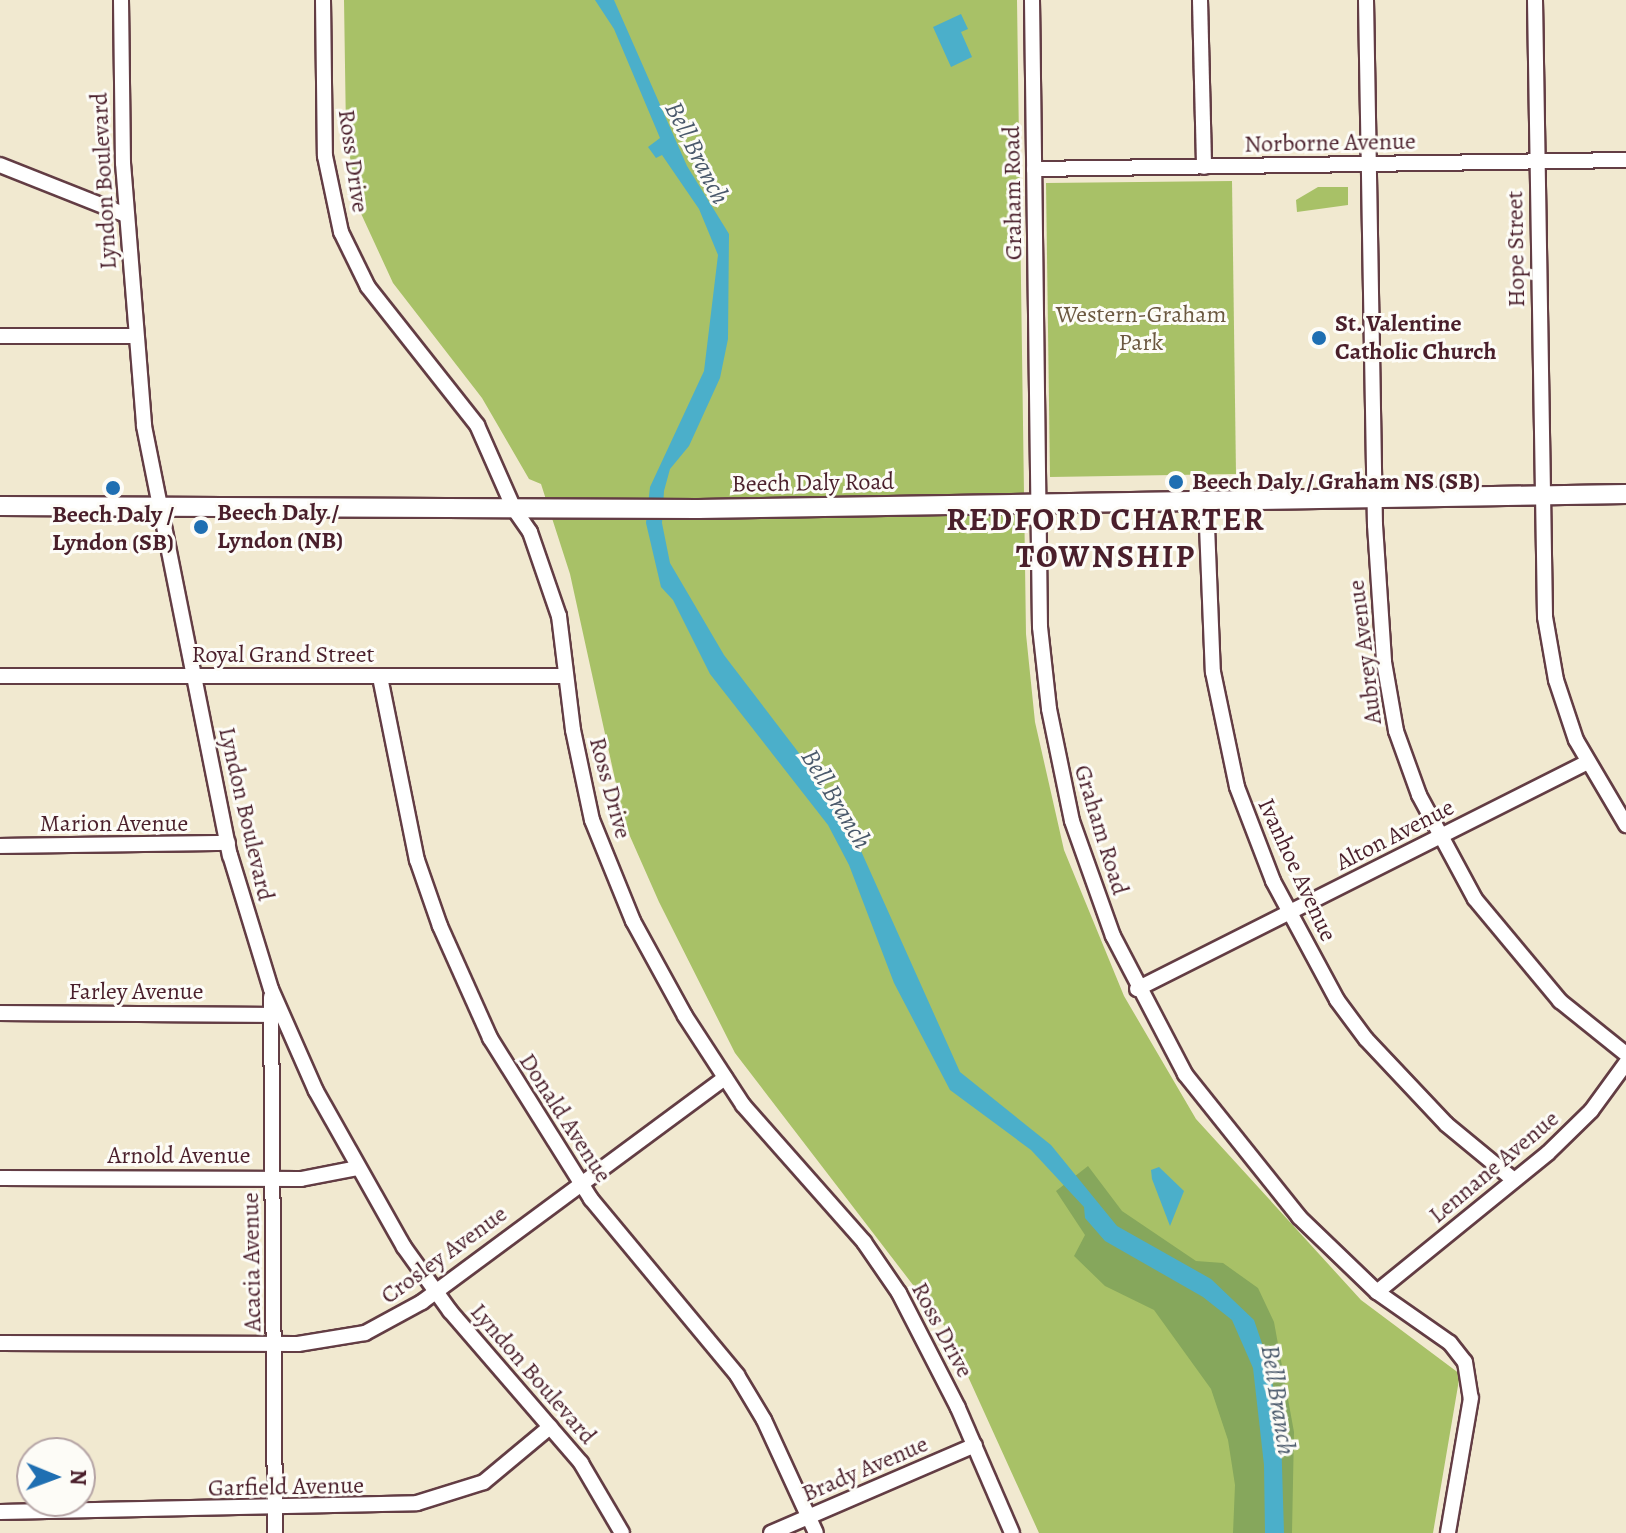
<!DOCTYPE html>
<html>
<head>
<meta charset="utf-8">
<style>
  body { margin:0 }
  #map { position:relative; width:1626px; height:1533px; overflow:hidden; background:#f1e9d0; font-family:Alegreya,serif }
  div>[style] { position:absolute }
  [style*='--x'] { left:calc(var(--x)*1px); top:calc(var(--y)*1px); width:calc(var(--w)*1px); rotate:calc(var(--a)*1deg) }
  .green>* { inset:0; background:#a8c167 }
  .forest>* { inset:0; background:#86a75c }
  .water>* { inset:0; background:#4bafca }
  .roads { filter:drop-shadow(2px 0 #633d44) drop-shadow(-2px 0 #633d44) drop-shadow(0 2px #633d44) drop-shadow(0 -2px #633d44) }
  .minor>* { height:14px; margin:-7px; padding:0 7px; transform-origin:7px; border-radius:7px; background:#fff }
  .secondary>* { height:18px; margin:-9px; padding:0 9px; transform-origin:9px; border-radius:9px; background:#fff }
  .dots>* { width:22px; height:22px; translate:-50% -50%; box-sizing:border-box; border:4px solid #fdfcf7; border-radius:50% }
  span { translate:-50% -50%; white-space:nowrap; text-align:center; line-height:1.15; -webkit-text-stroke:6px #fdfcf7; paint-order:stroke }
  .street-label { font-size:24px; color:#4a1f2b }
  .park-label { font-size:24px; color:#6b5840 }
  .poi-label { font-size:24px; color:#4a1f2b; font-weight:700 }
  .left { translate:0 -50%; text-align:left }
  .water-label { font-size:26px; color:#4a596b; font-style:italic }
  .district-label { font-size:32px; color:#4a1f2b; font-weight:700; letter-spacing:2px }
  .north { position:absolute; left:16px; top:1437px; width:80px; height:80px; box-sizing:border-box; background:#fdfcf7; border:2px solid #b5a4a5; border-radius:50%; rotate:91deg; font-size:22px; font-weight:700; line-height:32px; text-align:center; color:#4a1f2b }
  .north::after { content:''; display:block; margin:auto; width:28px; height:36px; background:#1f6fb2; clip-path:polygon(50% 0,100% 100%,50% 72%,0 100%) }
</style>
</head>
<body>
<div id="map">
  <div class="green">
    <div style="clip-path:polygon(344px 0,1017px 0,1026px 634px,1035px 722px,1064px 850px,1124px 996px,1196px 1119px,1361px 1300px,1460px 1374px,1433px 1533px,1039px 1533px,946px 1328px,735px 1053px,659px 902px,625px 825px,570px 574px,541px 484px,529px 479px,482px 398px,393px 283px,358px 207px,346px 132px)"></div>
    <div style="clip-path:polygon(1232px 181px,1236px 474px,1050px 477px,1046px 183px)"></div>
    <div style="clip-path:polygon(1318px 187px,1348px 187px,1348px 205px,1297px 212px,1296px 200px)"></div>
  </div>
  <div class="forest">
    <div style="clip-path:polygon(1088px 1166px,1122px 1211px,1196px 1261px,1223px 1263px,1258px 1288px,1274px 1322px,1294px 1432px,1292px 1533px,1233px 1533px,1235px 1485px,1228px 1440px,1211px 1389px,1154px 1310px,1105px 1286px,1074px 1256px,1085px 1235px,1056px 1191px)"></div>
  </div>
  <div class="water">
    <div style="clip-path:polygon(595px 0,614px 0,687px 166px,729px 234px,728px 339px,720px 378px,689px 446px,670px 469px,664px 491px,662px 523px,670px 563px,724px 655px,815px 774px,853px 833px,960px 1072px,1051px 1145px,1117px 1226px,1211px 1279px,1254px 1320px,1269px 1364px,1281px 1433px,1284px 1533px,1265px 1533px,1264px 1465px,1253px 1368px,1232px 1320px,1203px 1297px,1105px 1241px,1085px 1218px,1084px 1207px,1031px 1150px,950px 1090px,894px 983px,849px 865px,828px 825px,710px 674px,673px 600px,661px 587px,646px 523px,650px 487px,704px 371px,718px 255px,699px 209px,662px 155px,656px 158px,648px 147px,660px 138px,614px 29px)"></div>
    <div style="clip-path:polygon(961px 14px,968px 29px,961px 32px,972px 57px,951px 67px,933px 27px)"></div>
    <div style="clip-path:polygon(1159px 1167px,1184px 1191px,1170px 1226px,1152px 1179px,1151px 1170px)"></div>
  </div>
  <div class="roads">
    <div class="minor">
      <div style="--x:121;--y:0;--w:163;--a:89.3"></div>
      <div style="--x:123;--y:163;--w:264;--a:85.4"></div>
      <div style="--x:144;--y:426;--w:438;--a:78.7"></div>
      <div style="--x:230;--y:855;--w:140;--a:73"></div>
      <div style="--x:271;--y:989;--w:111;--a:66.2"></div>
      <div style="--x:316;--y:1091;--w:179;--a:60.6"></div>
      <div style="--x:404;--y:1247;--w:79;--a:54.3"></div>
      <div style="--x:450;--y:1311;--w:201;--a:49.2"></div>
      <div style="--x:581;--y:1463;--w:81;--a:59.6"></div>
      <div style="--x:323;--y:0;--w:156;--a:89.3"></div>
      <div style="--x:325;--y:156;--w:78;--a:78.1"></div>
      <div style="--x:341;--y:232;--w:61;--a:63.9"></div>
      <div style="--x:368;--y:287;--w:176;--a:51.7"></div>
      <div style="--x:477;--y:425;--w:92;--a:66.2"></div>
      <div style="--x:514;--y:509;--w:28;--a:55"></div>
      <div style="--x:530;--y:532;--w:89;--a:71"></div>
      <div style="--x:559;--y:616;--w:115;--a:83"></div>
      <div style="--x:573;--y:730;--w:92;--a:78.1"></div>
      <div style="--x:592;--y:820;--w:109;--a:67.9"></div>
      <div style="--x:633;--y:921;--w:108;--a:61.3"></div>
      <div style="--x:685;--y:1016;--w:106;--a:56.9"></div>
      <div style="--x:743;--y:1105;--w:183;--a:48.5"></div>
      <div style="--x:864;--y:1242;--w:62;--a:55.5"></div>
      <div style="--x:899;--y:1293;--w:129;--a:62.8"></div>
      <div style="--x:958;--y:1408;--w:136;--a:66.6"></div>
      <div style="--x:1032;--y:0;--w:627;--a:89.27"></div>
      <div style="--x:1040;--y:627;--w:82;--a:83.7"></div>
      <div style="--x:1049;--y:709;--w:114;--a:78.4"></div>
      <div style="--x:1072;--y:821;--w:122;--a:70.4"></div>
      <div style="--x:1113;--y:936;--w:156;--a:62.4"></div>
      <div style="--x:1185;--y:1074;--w:183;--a:51.4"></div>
      <div style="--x:1299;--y:1217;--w:108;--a:43.9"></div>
      <div style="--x:1377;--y:1292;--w:89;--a:34.9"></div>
      <div style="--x:1450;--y:1343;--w:24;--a:52"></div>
      <div style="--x:1465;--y:1362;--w:36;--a:81"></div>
      <div style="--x:1471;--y:1398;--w:137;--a:99.7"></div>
      <div style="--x:1200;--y:0;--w:167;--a:88.6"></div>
      <div style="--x:1366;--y:0;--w:525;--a:89.02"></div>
      <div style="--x:1375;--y:525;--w:137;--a:86.2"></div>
      <div style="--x:1384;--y:662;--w:70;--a:80.1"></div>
      <div style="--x:1396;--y:731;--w:68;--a:70.2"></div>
      <div style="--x:1419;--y:795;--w:118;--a:61.7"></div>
      <div style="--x:1475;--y:899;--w:133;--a:50.2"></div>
      <div style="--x:1560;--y:1001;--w:85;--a:38.8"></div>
      <div style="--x:1535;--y:0;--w:617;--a:89.07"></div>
      <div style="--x:1545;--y:617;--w:64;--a:80.1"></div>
      <div style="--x:1556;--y:680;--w:63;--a:71.6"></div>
      <div style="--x:1576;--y:740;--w:99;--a:59.5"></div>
      <div style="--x:0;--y:165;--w:136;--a:21.6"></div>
      <div style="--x:1034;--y:169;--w:592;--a:-0.87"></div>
      <div style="--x:0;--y:336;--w:135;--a:0"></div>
      <div style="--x:1206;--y:501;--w:171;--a:87.7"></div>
      <div style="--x:1213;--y:672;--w:117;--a:78.2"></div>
      <div style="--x:1237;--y:787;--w:101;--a:69"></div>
      <div style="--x:1273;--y:881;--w:135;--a:61.7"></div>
      <div style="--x:1337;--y:1000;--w:49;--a:53.4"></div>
      <div style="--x:1366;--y:1039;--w:117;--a:46.7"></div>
      <div style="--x:1446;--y:1124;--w:88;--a:39.5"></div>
      <div style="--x:0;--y:676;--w:565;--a:0"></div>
      <div style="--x:380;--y:677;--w:187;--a:78.6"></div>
      <div style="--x:417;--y:860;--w:70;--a:70.8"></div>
      <div style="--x:440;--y:926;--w:123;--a:65.9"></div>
      <div style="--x:490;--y:1038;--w:190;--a:57.9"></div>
      <div style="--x:591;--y:1199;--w:229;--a:50.3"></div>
      <div style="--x:737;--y:1375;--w:52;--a:59"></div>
      <div style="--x:764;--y:1420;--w:124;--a:65.3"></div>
      <div style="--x:0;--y:846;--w:228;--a:-0.8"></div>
      <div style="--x:1137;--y:989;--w:503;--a:-26.72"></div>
      <div style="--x:271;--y:997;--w:536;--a:89.57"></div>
      <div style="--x:0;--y:1013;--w:272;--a:0.4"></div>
      <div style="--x:0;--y:1178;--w:301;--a:0.2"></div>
      <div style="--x:301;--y:1179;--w:57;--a:-11.1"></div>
      <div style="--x:1377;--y:1292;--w:220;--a:-39.1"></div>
      <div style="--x:1548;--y:1153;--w:60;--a:-44.3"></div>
      <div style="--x:1591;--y:1111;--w:59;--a:-53.9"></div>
      <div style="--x:0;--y:1343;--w:298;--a:0.2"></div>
      <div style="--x:298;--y:1344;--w:68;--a:-9.3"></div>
      <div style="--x:365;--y:1333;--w:65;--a:-28.5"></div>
      <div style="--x:422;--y:1302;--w:377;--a:-36.5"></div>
      <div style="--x:0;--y:1512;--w:417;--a:-1.2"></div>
      <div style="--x:417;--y:1503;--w:70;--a:-17.4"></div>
      <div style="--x:484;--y:1482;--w:86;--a:-39.8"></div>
      <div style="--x:771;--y:1533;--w:222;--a:-23.3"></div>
    </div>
    <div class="secondary">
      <div style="--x:0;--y:506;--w:698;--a:0.25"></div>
      <div style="--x:698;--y:509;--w:928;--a:-0.93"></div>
    </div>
  </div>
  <div class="dots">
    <div style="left:1319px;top:338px;background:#1f6fb2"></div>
    <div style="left:1176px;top:482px;background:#1f6fb2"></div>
    <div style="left:113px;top:488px;background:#1f6fb2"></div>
    <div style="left:201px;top:527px;background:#1f6fb2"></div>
  </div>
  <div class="street-label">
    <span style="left:1330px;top:143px;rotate:-1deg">Norborne Avenue</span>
    <span style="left:353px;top:161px;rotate:82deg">Ross Drive</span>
    <span style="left:104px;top:181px;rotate:-93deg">Lyndon Boulevard</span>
    <span style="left:1013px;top:193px;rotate:-91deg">Graham Road</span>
    <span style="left:1516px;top:249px;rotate:-91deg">Hope Street</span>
    <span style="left:813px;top:483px;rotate:-1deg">Beech Daly Road</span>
    <span style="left:1365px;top:652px;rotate:-97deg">Aubrey Avenue</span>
    <span style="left:283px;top:655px">Royal Grand Street</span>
    <span style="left:610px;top:788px;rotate:75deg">Ross Drive</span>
    <span style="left:246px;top:814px;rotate:77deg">Lyndon Boulevard</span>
    <span style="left:114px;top:824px">Marion Avenue</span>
    <span style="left:1101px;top:830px;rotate:73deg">Graham Road</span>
    <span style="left:1395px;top:835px;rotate:-27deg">Alton Avenue</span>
    <span style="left:1297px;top:870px;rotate:65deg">Ivanhoe Avenue</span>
    <span style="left:136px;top:992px">Farley Avenue</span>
    <span style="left:565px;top:1118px;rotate:57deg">Donald Avenue</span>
    <span style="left:179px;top:1156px">Arnold Avenue</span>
    <span style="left:1494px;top:1167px;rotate:-40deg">Lennane Avenue</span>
    <span style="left:444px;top:1255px;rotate:-36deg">Crosley Avenue</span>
    <span style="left:252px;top:1262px;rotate:-91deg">Acacia Avenue</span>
    <span style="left:942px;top:1330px;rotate:62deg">Ross Drive</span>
    <span style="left:533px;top:1374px;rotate:49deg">Lyndon Boulevard</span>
    <span style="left:865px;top:1469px;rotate:-23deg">Brady Avenue</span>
    <span style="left:286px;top:1487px;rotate:-1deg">Garfield Avenue</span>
  </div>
  <div class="park-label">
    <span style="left:1141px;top:329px">Western-Graham<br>Park</span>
  </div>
  <div class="poi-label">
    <span class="left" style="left:1335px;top:338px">St. Valentine<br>Catholic Church</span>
    <span class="left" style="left:1192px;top:482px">Beech Daly / Graham NS (SB)</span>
    <span class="left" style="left:217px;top:527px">Beech Daly /<br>Lyndon (NB)</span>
    <span style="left:113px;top:529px">Beech Daly /<br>Lyndon (SB)</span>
  </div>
  <div class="water-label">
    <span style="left:697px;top:153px;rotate:63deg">Bell Branch</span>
    <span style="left:836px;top:799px;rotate:59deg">Bell Branch</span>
    <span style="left:1278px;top:1400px;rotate:81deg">Bell Branch</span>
  </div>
  <div class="district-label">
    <span style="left:1106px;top:538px">REDFORD CHARTER<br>TOWNSHIP</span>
  </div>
  <div class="north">N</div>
</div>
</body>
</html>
